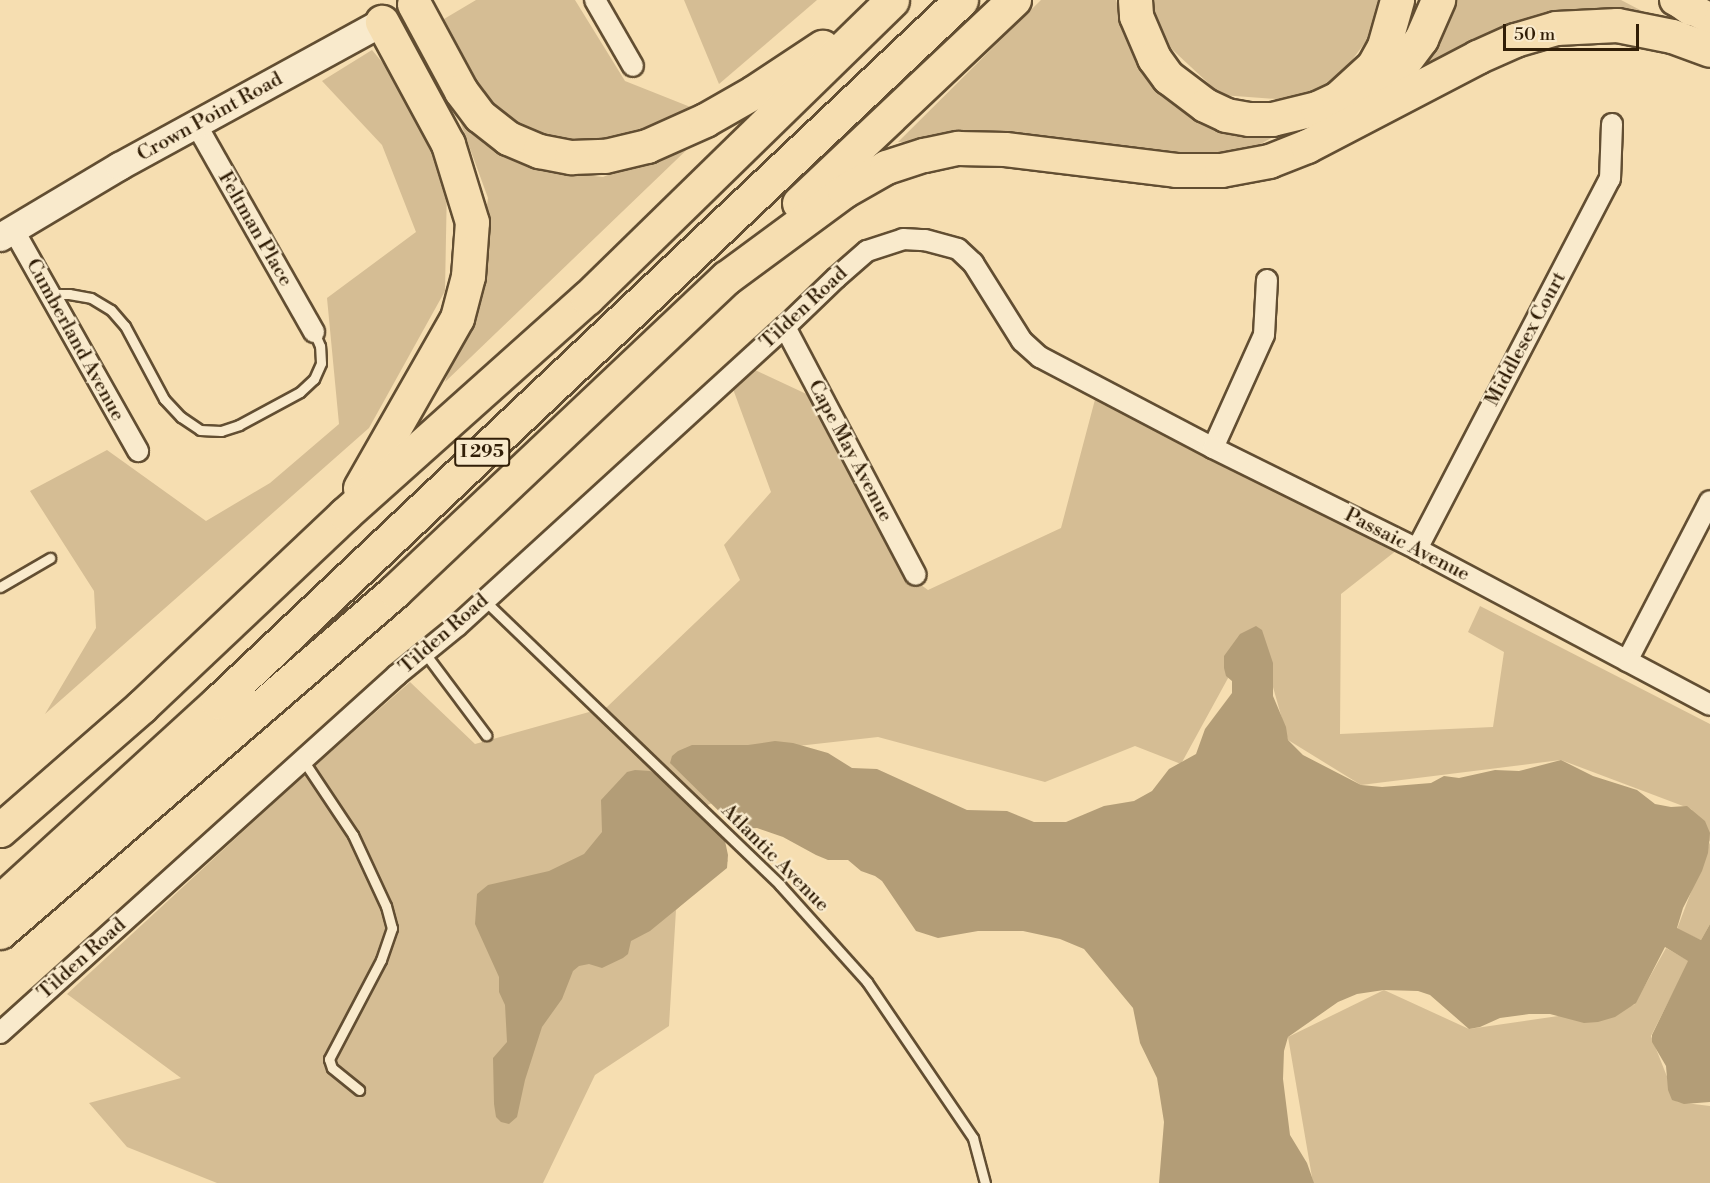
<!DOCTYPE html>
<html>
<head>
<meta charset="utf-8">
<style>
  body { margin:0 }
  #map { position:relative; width:1710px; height:1183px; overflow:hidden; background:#f6deb1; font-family:"Libre Bodoni",serif }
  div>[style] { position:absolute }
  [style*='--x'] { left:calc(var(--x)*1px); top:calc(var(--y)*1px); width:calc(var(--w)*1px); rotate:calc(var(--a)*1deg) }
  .green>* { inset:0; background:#d5bd94 }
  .water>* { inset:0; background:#b39d77 }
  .roads { filter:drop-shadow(2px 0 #624e32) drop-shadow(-2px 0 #624e32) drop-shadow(0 2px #624e32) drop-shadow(0 -2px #624e32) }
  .lane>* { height:9px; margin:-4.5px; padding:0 4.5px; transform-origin:4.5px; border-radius:4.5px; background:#f9eacc }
  .street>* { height:20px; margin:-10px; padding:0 10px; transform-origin:10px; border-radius:10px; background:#f9eacc }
  .secondary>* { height:27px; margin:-13.5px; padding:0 13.5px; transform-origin:13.5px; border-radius:13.5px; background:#f9eacc }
  .primary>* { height:30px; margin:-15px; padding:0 15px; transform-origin:15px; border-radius:15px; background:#f6deb1 }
  .highway>* { height:33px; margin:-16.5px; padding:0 16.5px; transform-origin:16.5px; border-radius:16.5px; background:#f6deb1 }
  span { translate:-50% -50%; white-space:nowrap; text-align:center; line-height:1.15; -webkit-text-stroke:4.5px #f9eacc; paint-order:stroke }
  .shield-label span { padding:2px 4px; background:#f9eacc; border:2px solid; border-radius:4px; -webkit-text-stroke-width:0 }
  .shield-label { font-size:18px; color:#311e07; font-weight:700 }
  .street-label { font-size:20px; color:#311e07 }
  .scale { position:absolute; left:1503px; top:24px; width:136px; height:27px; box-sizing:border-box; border:3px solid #311e07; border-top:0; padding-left:8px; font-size:18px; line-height:21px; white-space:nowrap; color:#311e07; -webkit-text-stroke:4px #f9eacc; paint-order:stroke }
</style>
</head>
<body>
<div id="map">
  <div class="green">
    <div style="clip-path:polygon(476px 0,575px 0,625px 81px,698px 110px,625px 138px,562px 141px,514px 123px,474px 84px,444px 19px)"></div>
    <div style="clip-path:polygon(684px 0,817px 0,719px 84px)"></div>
    <div style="clip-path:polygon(1041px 0,1116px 0,1138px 68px,1194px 119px,1285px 130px,1243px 154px,1142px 156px,996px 138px,898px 142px)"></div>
    <div style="clip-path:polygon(1151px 0,1389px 0,1391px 8px,1337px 80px,1290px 100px,1221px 95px,1162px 40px)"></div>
    <div style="clip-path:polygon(1453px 0,1621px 0,1642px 11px,1546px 13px,1420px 66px)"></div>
    <div style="clip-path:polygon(372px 50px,392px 74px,447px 184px,445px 291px,369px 428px,45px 714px,96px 628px,94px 591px,30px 491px,107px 450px,206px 521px,270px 483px,339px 424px,327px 298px,416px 232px,382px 145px,322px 81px)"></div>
    <div style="clip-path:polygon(457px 113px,484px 144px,548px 171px,603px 177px,699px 138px,445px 382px,477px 284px,488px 198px)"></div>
    <div style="clip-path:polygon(753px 369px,815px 398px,903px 572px,928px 590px,1061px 528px,1097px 392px,1397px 550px,1341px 594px,1340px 734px,1493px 727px,1504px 652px,1468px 632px,1480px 606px,1710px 724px,1710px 924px,1701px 940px,1677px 929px,1710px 842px,1691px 809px,1561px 760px,1361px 785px,1288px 740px,1256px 627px,1181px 764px,1135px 746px,1045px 782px,878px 737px,671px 760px,725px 798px,700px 808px,728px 861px,676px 910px,669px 1026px,595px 1075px,543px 1183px,217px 1183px,127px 1147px,89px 1103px,181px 1078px,67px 994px,300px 779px,410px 682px,475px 744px,607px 707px,740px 580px,724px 545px,771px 492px,733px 389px)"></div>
    <div style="clip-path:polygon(1666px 948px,1689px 961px,1651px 1036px,1677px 1102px,1710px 1106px,1710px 1183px,1313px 1183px,1288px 1037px,1384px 990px,1469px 1029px,1634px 1005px)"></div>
  </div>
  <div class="water">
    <div style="clip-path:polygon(1256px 626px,1262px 630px,1273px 663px,1273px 696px,1286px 727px,1288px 740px,1303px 755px,1361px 785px,1382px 787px,1431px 783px,1444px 776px,1459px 778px,1495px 770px,1519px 771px,1561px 760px,1593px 776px,1637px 790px,1655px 804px,1671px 807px,1687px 806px,1705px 821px,1710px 833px,1708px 853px,1702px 871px,1683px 908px,1677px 928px,1701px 940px,1710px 924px,1710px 1102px,1684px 1104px,1672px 1100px,1668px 1090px,1666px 1066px,1652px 1042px,1652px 1035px,1688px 961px,1665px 947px,1636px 1003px,1615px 1017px,1598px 1022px,1584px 1023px,1550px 1014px,1529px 1014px,1500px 1018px,1480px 1027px,1469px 1029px,1430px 995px,1418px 991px,1384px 990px,1357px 994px,1338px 1002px,1288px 1037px,1284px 1051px,1283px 1079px,1290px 1135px,1307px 1163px,1314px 1183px,1159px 1183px,1164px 1122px,1157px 1078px,1140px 1043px,1133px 1008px,1084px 949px,1060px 939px,1023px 931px,978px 931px,938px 938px,916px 931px,882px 881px,875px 876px,861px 871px,848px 860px,828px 860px,816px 855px,783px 837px,757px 828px,741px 829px,734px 826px,670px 763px,672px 756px,678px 751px,692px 745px,748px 745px,775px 741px,793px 743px,828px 753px,852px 768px,877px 769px,967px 810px,1007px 811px,1034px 822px,1066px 822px,1104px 806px,1134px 801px,1152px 791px,1169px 769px,1196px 754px,1205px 729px,1232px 693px,1232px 681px,1226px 676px,1224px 668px,1224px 656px,1240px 634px)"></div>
    <div style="clip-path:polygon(635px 770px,650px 771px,663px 778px,678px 794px,700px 808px,705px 819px,725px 841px,728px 855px,727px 868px,650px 931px,631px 941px,628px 954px,623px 958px,602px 968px,589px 964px,579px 966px,573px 971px,562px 999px,542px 1027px,525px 1080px,517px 1117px,509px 1124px,501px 1122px,496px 1117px,494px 1104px,493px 1058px,507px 1042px,505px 1005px,499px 992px,499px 977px,475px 924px,477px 894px,488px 885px,549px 871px,584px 854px,602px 832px,601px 800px,627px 772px)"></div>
  </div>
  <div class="roads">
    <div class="lane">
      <div style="--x:49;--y:294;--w:20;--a:0"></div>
      <div style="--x:69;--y:294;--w:22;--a:10"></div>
      <div style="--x:91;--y:298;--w:23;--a:31"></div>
      <div style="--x:111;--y:310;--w:21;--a:49"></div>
      <div style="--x:125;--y:326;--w:83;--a:61.9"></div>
      <div style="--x:164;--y:399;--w:25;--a:47"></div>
      <div style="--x:181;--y:417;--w:23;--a:34"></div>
      <div style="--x:200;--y:430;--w:21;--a:3"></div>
      <div style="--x:221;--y:431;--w:19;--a:-18"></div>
      <div style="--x:239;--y:425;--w:69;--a:-28.4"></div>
      <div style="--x:300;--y:392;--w:19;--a:-43"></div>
      <div style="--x:314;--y:379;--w:17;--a:-66"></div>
      <div style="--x:321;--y:363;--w:17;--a:-93"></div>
      <div style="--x:320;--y:346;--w:15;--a:-113"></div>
      <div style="--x:0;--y:587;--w:58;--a:-30.1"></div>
      <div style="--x:484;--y:600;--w:411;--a:43.9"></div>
      <div style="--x:780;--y:885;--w:130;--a:48.1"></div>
      <div style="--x:867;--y:982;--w:189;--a:55.8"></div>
      <div style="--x:973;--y:1138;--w:47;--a:75.1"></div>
      <div style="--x:424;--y:652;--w:104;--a:53.2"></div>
      <div style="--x:303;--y:760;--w:90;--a:56.3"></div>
      <div style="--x:353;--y:835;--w:78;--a:65.1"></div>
      <div style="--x:386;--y:906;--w:23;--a:75"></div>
      <div style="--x:392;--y:928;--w:34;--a:109"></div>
      <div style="--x:381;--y:960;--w:112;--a:117.7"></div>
      <div style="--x:329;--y:1059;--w:9;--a:72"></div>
      <div style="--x:332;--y:1068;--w:35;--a:39"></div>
    </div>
    <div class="street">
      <div style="--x:595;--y:0;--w:76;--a:60.1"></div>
      <div style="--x:197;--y:126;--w:237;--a:60.4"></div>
      <div style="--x:13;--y:229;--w:255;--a:60.6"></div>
      <div style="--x:785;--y:327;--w:280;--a:62.2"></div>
      <div style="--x:1213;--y:448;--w:124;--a:-65.7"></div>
      <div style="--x:1264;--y:335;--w:55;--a:-86.9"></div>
      <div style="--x:1417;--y:549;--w:417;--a:-62.5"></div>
      <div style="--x:1610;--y:179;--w:55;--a:-87.9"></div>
      <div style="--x:1627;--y:661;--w:180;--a:-62.6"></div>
      <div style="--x:0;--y:1033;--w:535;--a:-42.04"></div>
      <div style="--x:397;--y:675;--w:77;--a:-39.2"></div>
      <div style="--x:457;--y:626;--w:444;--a:-42.4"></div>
      <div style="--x:785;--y:327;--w:71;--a:-43.9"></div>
      <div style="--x:836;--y:278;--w:41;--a:-41.1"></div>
      <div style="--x:867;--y:251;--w:38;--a:-18"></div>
      <div style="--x:903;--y:239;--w:22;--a:3"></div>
      <div style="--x:925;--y:240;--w:34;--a:15"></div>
      <div style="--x:958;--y:249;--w:21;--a:43"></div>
      <div style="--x:973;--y:263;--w:92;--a:57.9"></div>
      <div style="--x:1022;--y:341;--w:24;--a:42"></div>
      <div style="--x:1040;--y:357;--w:195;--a:27.7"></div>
      <div style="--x:1213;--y:448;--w:228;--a:26.3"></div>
      <div style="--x:1417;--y:549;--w:332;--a:28"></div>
    </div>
    <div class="secondary">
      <div style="--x:0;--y:237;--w:139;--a:-30.8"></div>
      <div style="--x:119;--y:166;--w:300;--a:-28.7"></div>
    </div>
    <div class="primary">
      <div style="--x:1675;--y:0;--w:40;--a:28"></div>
    </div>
    <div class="highway">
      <div style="--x:1135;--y:0;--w:16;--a:86"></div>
      <div style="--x:1136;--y:16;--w:46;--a:66.8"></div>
      <div style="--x:1154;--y:58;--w:24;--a:54"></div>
      <div style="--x:1168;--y:77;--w:46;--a:37.1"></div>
      <div style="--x:1205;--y:105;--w:23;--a:25"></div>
      <div style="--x:1226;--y:115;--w:23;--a:10"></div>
      <div style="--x:1249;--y:119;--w:23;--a:0"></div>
      <div style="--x:1272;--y:119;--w:46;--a:-13.7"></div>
      <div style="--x:1317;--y:108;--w:23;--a:-25"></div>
      <div style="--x:1338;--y:98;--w:47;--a:-42.4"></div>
      <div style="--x:1373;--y:66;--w:23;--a:-61"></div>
      <div style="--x:1384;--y:46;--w:48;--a:-74.2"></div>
      <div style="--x:1679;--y:0;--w:14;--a:36"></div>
      <div style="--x:414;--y:4;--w:99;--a:61.6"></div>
      <div style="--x:461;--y:91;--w:31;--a:53"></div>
      <div style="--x:480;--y:116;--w:36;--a:38"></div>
      <div style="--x:508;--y:138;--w:34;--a:23"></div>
      <div style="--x:539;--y:151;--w:33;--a:11"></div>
      <div style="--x:571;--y:157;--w:34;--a:-2"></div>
      <div style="--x:605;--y:156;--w:43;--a:-13.4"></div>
      <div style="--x:647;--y:146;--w:64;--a:-24.1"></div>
      <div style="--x:705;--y:120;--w:56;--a:-29.7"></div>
      <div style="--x:754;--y:92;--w:82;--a:-33.5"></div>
      <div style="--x:1371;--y:106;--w:84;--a:-53.3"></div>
      <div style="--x:1421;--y:39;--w:43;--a:-66.4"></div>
      <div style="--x:799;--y:203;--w:296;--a:-43.4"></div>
      <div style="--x:360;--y:488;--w:196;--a:-60.3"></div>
      <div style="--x:457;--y:318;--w:43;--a:-75.3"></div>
      <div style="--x:468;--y:276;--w:54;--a:-85.8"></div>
      <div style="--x:472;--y:222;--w:82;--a:-107.1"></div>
      <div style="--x:448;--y:144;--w:139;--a:-118.4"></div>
      <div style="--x:0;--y:830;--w:189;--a:-41.1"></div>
      <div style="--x:142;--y:706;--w:279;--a:-43.4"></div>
      <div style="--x:345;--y:514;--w:324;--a:-41.8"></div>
      <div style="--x:587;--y:298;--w:426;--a:-44.3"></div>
      <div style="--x:0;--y:901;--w:295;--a:-42.4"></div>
      <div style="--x:218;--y:702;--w:1022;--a:-43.37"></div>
      <div style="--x:0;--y:932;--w:522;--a:-40.8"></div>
      <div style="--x:395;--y:591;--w:456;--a:-43.4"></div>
      <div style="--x:726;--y:278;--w:147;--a:-36.4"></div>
      <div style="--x:844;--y:191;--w:48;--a:-29.7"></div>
      <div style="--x:886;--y:167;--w:40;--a:-18"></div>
      <div style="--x:924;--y:155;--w:35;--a:-12"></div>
      <div style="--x:958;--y:148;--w:47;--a:1.2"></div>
      <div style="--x:1005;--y:149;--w:172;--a:7"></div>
      <div style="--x:1176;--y:170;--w:45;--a:0"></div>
      <div style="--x:1221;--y:170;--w:49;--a:-10.6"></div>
      <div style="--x:1269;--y:161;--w:41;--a:-21.5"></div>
      <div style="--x:1307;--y:146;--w:192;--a:-27.6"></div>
      <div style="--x:1477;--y:57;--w:42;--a:-24.1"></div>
      <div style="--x:1515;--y:40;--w:43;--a:-16.3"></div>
      <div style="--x:1556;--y:28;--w:61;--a:-2.8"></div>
      <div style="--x:1617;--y:25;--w:56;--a:11.3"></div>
      <div style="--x:1672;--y:36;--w:40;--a:20.2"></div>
    </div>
  </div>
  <div class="shield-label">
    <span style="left:482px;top:452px">I 295</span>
  </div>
  <div class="street-label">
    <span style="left:210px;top:117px;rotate:-29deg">Crown Point Road</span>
    <span style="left:255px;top:229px;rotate:60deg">Feltman Place</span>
    <span style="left:804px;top:308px;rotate:-43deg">Tilden Road</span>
    <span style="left:1526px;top:339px;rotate:-62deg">Middlesex Court</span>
    <span style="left:75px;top:340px;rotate:61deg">Cumberland Avenue</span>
    <span style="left:850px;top:451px;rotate:62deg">Cape May Avenue</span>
    <span style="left:1407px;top:545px;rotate:27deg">Passaic Avenue</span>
    <span style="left:444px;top:634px;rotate:-41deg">Tilden Road</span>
    <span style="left:775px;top:858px;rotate:45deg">Atlantic Avenue</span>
    <span style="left:82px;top:959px;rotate:-42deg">Tilden Road</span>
  </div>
  <div class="scale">50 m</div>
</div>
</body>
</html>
